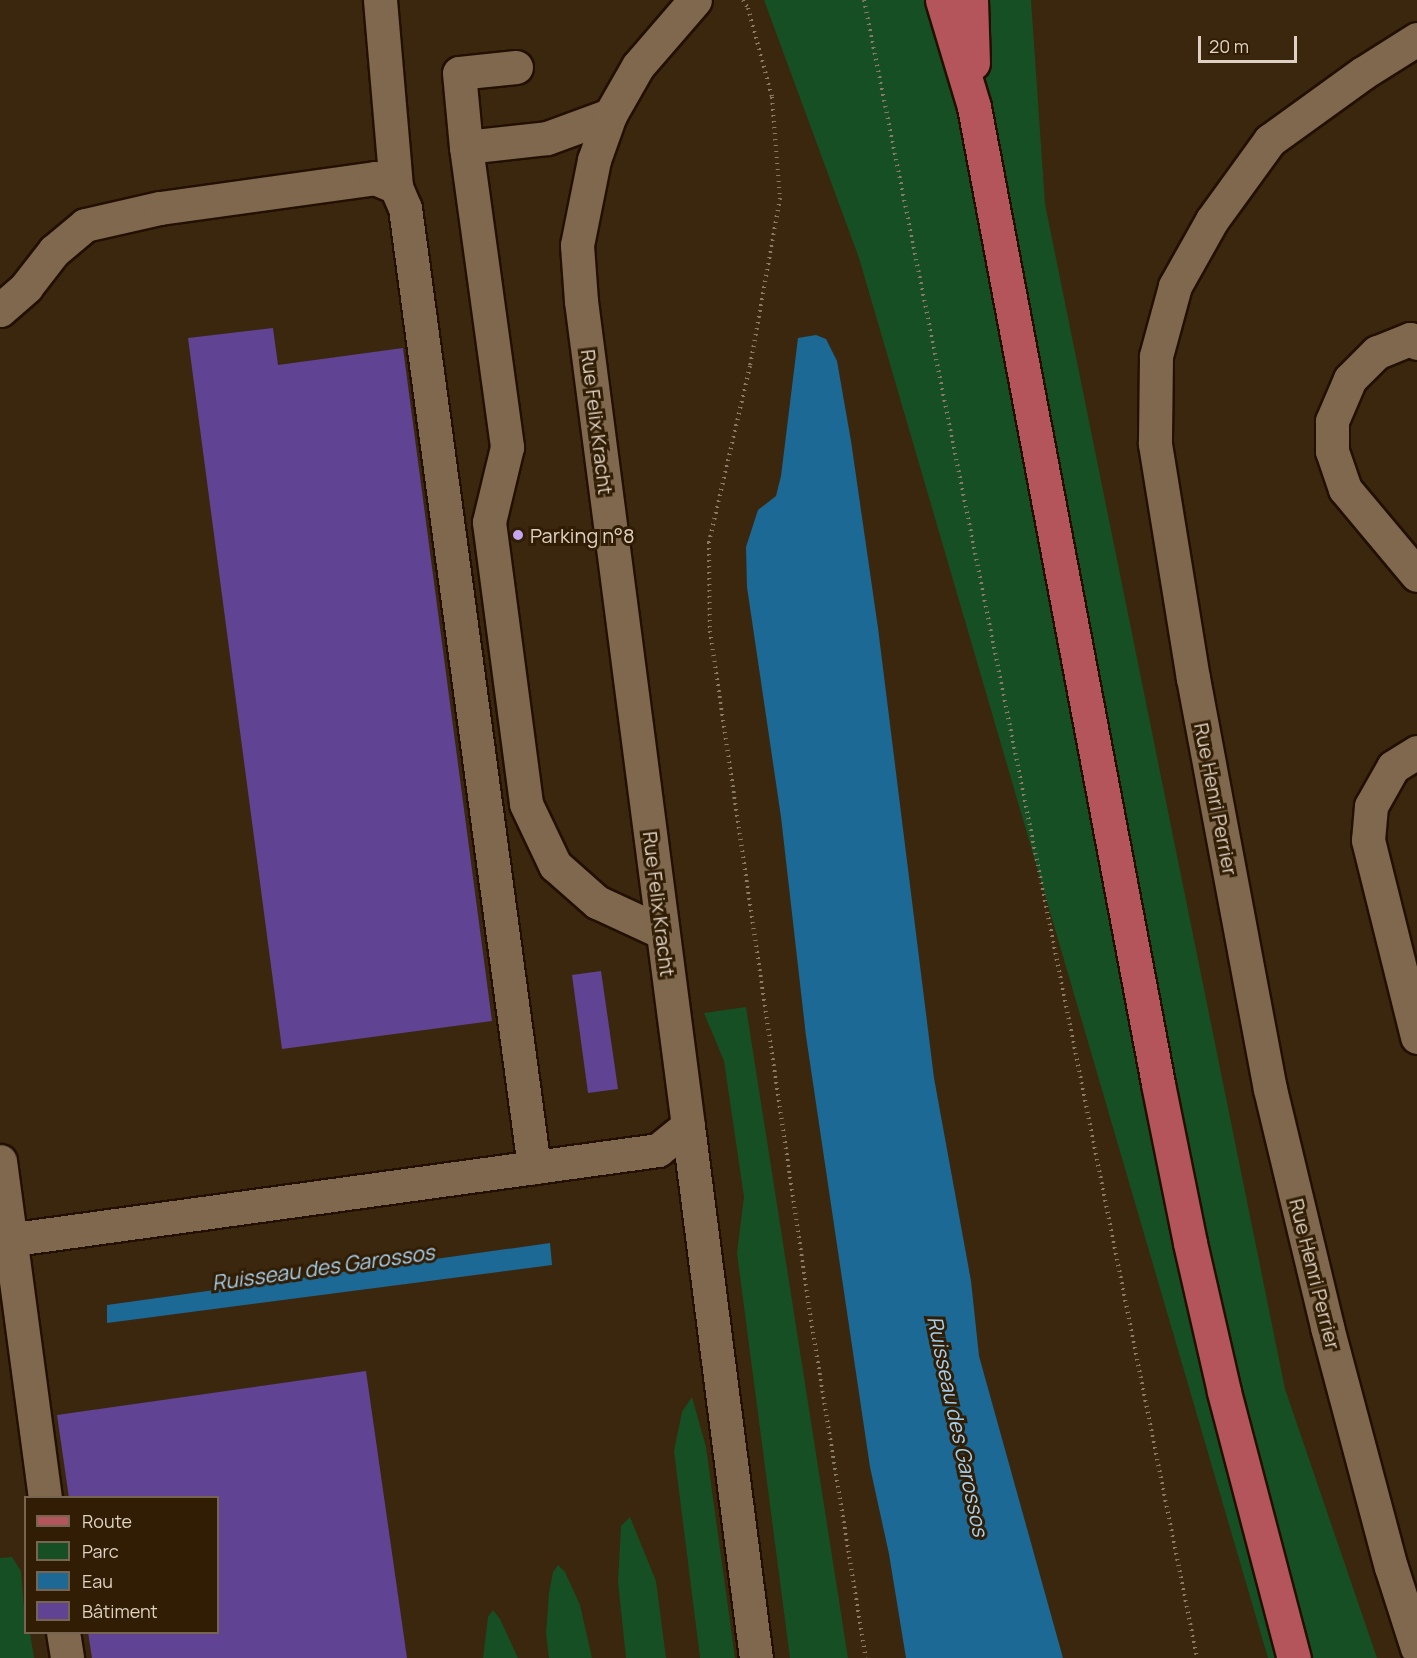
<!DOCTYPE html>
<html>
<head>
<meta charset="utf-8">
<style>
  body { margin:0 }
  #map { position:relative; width:1417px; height:1658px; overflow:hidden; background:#3b270d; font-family:Manrope,sans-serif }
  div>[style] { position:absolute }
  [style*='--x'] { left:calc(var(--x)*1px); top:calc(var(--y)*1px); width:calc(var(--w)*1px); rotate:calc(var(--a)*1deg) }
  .green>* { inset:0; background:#154f23 }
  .water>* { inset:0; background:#1c6996 }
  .building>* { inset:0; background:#604392 }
  .path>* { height:4px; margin-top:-2px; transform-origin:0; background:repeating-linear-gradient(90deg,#8b7a66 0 1.5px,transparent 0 6px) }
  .roads { filter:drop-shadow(2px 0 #220f00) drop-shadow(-2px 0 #220f00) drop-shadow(0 2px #220f00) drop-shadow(0 -2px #220f00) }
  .minor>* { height:33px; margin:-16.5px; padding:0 16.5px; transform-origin:16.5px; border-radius:16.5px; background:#7f684d }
  .major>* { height:33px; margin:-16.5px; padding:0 16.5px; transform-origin:16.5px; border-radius:16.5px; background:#b3555b }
  .dots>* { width:16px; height:16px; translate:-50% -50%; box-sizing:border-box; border:3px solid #311d04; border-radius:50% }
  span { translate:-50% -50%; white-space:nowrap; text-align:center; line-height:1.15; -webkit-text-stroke:6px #311d04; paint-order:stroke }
  .street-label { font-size:20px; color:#dfd2c4 }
  .poi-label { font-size:20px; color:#dfd2c4 }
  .left { translate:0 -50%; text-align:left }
  .water-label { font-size:21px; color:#a5cfee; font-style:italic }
  .legend { position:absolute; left:24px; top:1496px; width:195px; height:138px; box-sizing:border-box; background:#311d04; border:2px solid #776551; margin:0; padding:8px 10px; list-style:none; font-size:18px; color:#dfd2c4 }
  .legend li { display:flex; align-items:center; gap:12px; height:30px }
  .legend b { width:30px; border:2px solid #776551 }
  .scale { position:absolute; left:1198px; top:36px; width:99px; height:27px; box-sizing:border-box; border:3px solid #dfd2c4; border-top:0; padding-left:8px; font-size:18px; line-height:21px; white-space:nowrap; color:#dfd2c4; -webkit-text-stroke:4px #311d04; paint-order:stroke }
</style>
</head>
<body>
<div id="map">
  <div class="green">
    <div style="clip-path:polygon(764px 0,1031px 0,1045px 204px,1285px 1389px,1377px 1658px,1268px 1658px,859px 258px)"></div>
    <div style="clip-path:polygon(746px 1007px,848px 1658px,790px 1658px,737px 1253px,744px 1197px,724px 1061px,704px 1013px)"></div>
    <div style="clip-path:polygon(692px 1397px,706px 1447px,735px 1658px,700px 1658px,674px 1451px,682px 1412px)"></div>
    <div style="clip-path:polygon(630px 1517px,656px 1581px,666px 1658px,626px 1658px,618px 1582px,621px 1526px)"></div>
    <div style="clip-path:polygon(12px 1557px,21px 1571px,26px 1632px,30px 1633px,34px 1658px,0 1658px,0 1558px)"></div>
    <div style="clip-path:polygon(558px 1565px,565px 1572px,580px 1605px,592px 1658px,549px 1658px,546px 1633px,549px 1593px,553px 1572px)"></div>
    <div style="clip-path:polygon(493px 1610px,500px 1619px,518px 1658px,483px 1658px,488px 1617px)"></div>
  </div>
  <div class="water">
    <div style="clip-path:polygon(816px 335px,826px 339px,837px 361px,851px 441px,878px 628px,934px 1078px,971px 1281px,979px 1356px,1063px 1658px,906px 1658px,889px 1554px,870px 1467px,806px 1036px,781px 817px,747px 587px,746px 547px,758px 510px,776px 496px,781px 476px,798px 338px)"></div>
    <div style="clip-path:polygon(550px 1243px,552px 1265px,107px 1323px,107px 1305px)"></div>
  </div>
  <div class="building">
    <div style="clip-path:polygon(273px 328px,278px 365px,403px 348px,492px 1021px,282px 1049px,188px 338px)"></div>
    <div style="clip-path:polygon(601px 971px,618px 1089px,588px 1093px,572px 975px)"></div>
    <div style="clip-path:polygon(366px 1371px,407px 1658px,92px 1658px,88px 1632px,218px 1632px,218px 1498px,69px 1498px,57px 1415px)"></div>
  </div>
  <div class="path">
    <div style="--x:743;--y:0;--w:9;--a:58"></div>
    <div style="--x:748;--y:8;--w:92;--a:74.9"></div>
    <div style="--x:772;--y:97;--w:101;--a:85.5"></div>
    <div style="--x:780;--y:198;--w:171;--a:100.1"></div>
    <div style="--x:750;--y:366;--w:181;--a:103.1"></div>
    <div style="--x:709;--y:542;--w:89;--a:89.4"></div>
    <div style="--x:710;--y:631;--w:696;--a:81.66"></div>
    <div style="--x:811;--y:1320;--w:342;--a:80.8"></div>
    <div style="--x:864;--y:0;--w:1691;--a:78.64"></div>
  </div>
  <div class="roads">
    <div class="minor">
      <div style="--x:380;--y:0;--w:188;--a:85.1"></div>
      <div style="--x:1417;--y:39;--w:64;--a:147.8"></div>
      <div style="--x:1363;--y:73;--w:115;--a:144.2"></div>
      <div style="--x:1270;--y:140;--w:99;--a:125.9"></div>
      <div style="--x:1212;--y:220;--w:76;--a:119.3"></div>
      <div style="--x:1175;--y:286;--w:73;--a:105.2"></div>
      <div style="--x:1156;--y:356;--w:88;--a:90.7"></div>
      <div style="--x:1155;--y:444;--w:237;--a:80.8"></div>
      <div style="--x:1193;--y:678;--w:418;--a:79.4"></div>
      <div style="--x:1270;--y:1089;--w:245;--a:76.5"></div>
      <div style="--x:1327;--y:1327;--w:248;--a:75.1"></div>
      <div style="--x:1391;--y:1567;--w:85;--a:72.2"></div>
      <div style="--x:516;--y:67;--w:57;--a:174"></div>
      <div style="--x:459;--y:73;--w:74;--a:84.6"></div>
      <div style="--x:466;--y:147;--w:303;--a:82.2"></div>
      <div style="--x:507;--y:447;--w:77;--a:103.5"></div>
      <div style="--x:489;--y:522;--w:284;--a:82.5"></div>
      <div style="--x:526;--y:804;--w:68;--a:64.6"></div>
      <div style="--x:555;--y:865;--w:56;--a:41.4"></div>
      <div style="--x:597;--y:902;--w:72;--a:24.8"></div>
      <div style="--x:466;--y:147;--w:81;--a:-6.3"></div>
      <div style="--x:547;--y:138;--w:67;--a:-20.1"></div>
      <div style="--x:0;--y:310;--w:35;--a:-41"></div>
      <div style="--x:26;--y:287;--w:46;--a:-52.1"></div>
      <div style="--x:54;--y:251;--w:40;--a:-40"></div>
      <div style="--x:85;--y:225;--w:77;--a:-12.8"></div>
      <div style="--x:160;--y:208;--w:217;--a:-7.9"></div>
      <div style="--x:375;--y:178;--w:23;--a:23"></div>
      <div style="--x:396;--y:187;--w:23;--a:67"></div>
      <div style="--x:405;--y:208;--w:968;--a:82.34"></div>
      <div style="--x:1417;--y:343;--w:8;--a:-150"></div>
      <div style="--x:1410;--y:339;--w:35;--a:158"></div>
      <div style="--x:1377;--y:352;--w:38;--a:135"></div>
      <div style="--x:1350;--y:379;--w:46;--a:113.2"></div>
      <div style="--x:1332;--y:421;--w:30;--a:90"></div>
      <div style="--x:1332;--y:451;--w:40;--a:71.1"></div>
      <div style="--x:1345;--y:489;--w:112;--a:50.1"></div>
      <div style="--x:1417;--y:752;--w:28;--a:148"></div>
      <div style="--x:1393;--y:767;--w:45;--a:119.4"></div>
      <div style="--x:1371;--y:806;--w:34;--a:95"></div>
      <div style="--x:1368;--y:840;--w:203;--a:76"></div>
      <div style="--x:688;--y:1126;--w:536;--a:82.72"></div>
      <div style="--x:0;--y:1161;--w:340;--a:82.4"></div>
      <div style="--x:0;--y:1241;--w:664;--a:-7.87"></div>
      <div style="--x:658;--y:1150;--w:38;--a:-39"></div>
      <div style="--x:688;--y:1126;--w:832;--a:-97.39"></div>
      <div style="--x:581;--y:301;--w:56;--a:-94.1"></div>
      <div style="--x:577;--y:245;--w:87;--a:-78.7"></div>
      <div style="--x:594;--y:160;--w:48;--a:-70.4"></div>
      <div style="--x:610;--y:115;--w:56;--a:-60.3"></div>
      <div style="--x:638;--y:66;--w:87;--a:-49.2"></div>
      <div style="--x:63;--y:1632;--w:26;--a:81"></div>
    </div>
    <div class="major">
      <div style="--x:942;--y:0;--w:112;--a:73.3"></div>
      <div style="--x:974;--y:107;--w:994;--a:79.33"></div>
      <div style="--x:1158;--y:1084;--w:162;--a:78.6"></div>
      <div style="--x:1190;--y:1243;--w:153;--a:77.1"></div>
      <div style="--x:1224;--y:1392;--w:275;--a:75.3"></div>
      <div style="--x:971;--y:0;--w:63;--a:88.2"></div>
    </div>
  </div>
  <div class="dots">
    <div style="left:518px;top:535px;background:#c5a6f0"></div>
  </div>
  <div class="street-label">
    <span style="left:597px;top:422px;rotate:83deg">Rue Felix Kracht</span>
    <span style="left:1216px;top:799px;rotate:79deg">Rue Henri Perrier</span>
    <span style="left:659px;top:904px;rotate:83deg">Rue Felix Kracht</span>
    <span style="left:1315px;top:1274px;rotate:76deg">Rue Henri Perrier</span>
  </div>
  <div class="poi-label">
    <span class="left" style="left:530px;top:535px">Parking n°8</span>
  </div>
  <div class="water-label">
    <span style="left:323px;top:1267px;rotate:-8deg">Ruisseau des Garossos</span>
    <span style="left:958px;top:1426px;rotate:78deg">Ruisseau des Garossos</span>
  </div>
  <ul class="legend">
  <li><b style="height:8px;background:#b3555b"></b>Route</li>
  <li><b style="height:16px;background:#154f23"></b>Parc</li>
  <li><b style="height:16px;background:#1c6996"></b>Eau</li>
  <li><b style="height:16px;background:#604392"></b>Bâtiment</li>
  </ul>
  <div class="scale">20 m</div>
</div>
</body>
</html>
